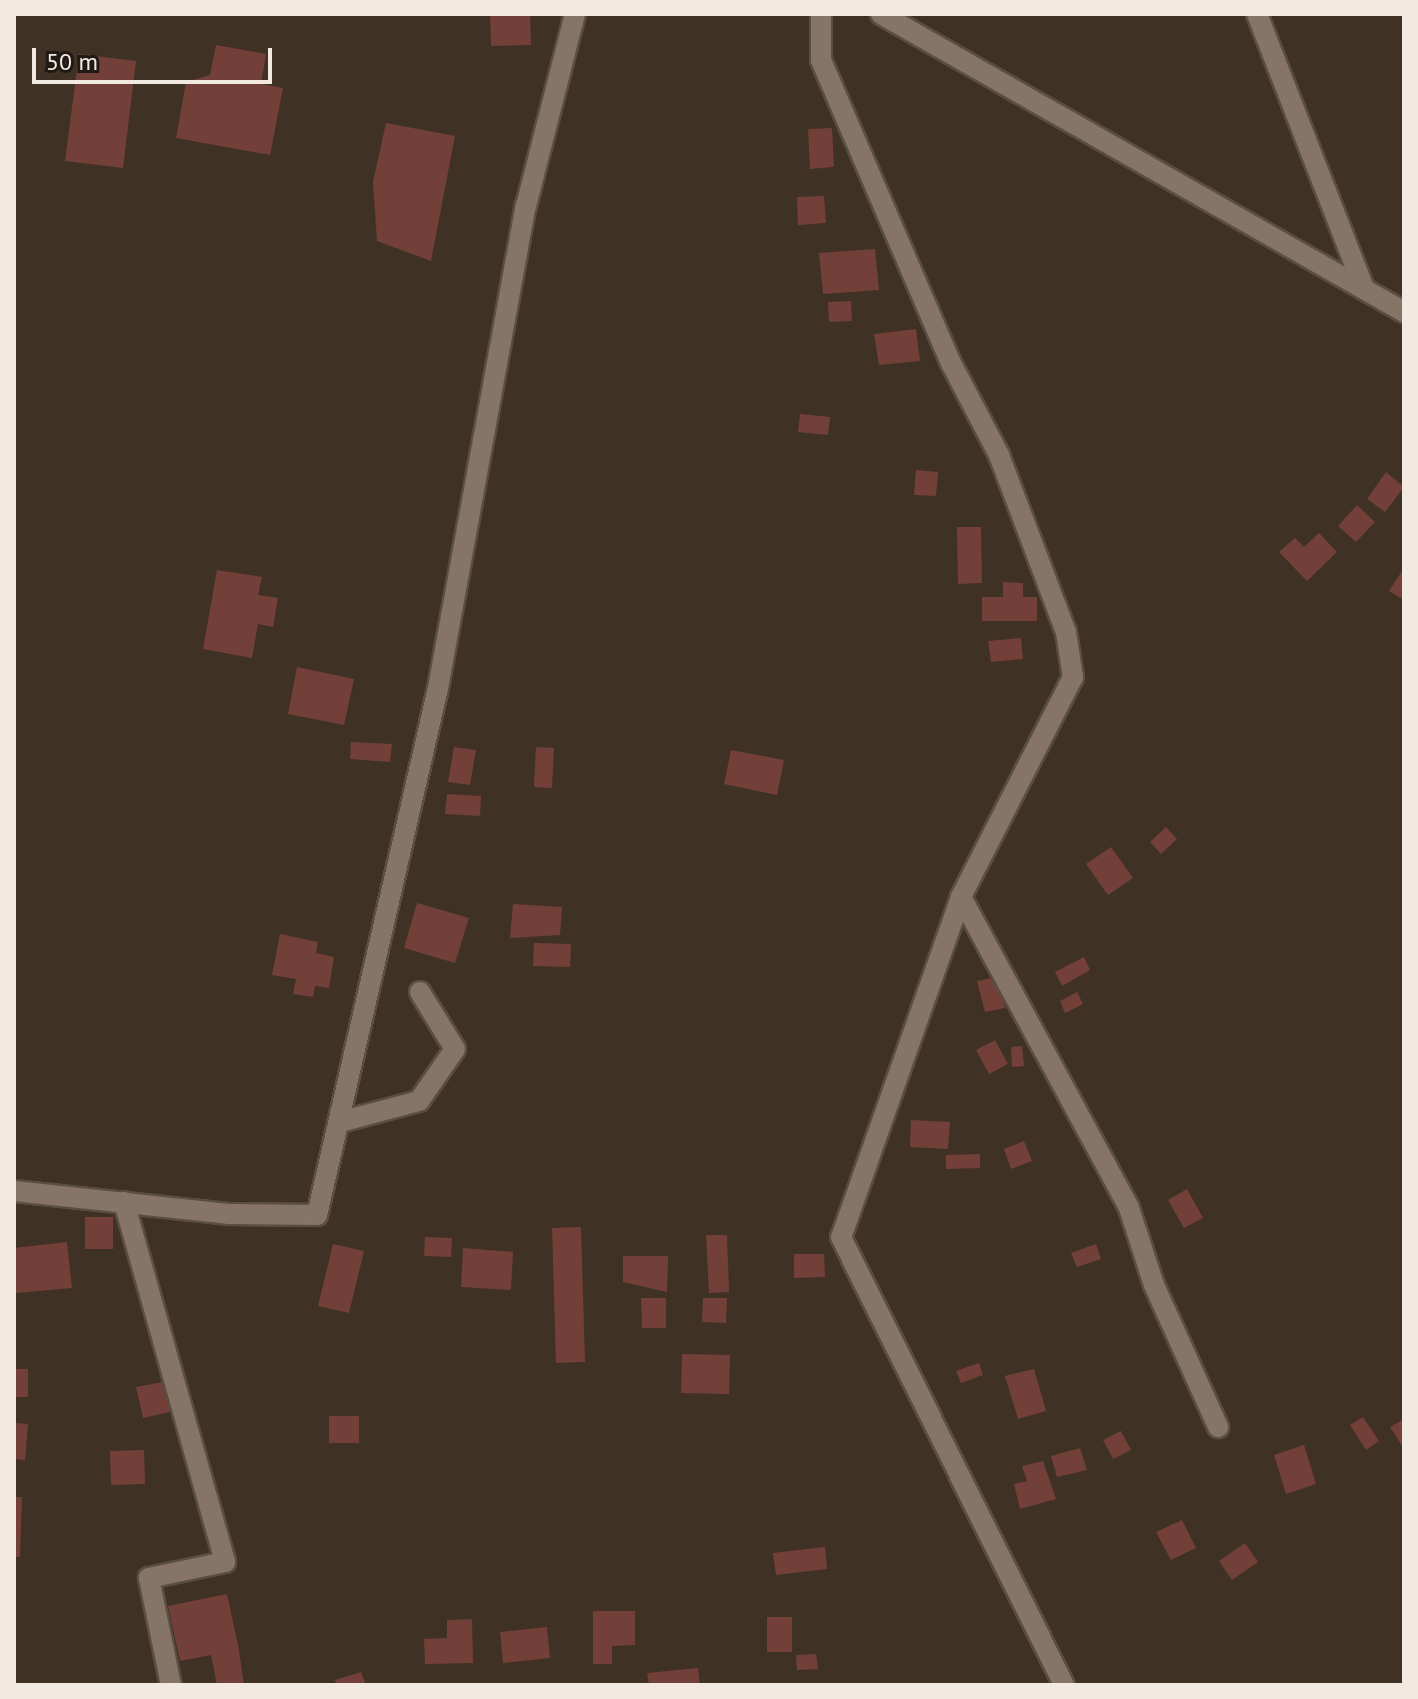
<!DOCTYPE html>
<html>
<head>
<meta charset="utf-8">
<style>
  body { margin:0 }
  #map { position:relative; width:1418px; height:1699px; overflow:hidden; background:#3f3124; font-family:"PT Sans",sans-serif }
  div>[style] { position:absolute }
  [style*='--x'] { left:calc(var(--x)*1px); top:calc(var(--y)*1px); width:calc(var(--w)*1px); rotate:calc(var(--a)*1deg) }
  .building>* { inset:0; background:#734039 }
  .roads { filter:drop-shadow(2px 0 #5a4e43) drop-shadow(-2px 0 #5a4e43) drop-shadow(0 2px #5a4e43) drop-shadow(0 -2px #5a4e43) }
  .street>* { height:20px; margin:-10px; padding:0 10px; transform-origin:10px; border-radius:10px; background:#867567 }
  span { translate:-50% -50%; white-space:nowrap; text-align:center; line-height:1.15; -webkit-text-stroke:8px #211a14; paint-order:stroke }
  .frame { position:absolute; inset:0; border:16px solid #f2e9e1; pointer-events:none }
  .scale { position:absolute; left:32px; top:48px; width:240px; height:36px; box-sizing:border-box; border:4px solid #f2e9e1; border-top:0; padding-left:10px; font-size:24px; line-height:28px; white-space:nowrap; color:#f2e9e1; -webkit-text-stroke:6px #211a14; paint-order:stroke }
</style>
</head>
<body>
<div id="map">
  <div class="building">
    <div style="clip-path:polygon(490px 14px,530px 14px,531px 45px,491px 46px)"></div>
    <div style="clip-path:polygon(216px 45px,266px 54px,261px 84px,283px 88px,270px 155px,176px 138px,186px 82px,210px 75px)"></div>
    <div style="clip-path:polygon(79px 54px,136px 61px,123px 168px,65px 161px)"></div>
    <div style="clip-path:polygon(386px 123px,455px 136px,431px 261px,377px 241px,373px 182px)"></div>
    <div style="clip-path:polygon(832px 128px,834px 167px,810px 169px,808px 129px)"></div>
    <div style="clip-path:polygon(824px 196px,826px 223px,798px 225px,797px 197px)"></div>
    <div style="clip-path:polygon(875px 249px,879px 290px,823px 294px,819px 253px)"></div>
    <div style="clip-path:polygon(851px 301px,852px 321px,829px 322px,828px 302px)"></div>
    <div style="clip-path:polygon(916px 329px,920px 361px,879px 365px,874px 334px)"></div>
    <div style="clip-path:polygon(800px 414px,830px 417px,828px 435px,798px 432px)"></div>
    <div style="clip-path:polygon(916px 470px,938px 472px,936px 496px,914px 495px)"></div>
    <div style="clip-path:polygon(1386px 472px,1404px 487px,1385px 512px,1367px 499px)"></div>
    <div style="clip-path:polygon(1357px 505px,1375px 522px,1356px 542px,1338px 526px)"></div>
    <div style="clip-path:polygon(957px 527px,981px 527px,982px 583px,958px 584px)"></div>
    <div style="clip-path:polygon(1319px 533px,1337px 552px,1307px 581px,1279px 552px,1295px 538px,1304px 547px)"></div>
    <div style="clip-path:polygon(1404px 568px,1404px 600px,1389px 591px)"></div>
    <div style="clip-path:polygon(217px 570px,262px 577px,258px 595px,278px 598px,273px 627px,258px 624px,252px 658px,203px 649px)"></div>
    <div style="clip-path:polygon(1003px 582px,1023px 583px,1023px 597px,1037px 597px,1037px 621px,982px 621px,982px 597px,1003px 597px)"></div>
    <div style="clip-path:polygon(1021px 638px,1023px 659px,991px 662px,988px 641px)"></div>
    <div style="clip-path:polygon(297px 667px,354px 679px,344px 725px,288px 714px)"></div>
    <div style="clip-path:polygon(351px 742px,392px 744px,390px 762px,350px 759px)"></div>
    <div style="clip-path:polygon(454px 747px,476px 750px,470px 785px,448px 782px)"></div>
    <div style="clip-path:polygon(536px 747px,554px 748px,552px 788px,534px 787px)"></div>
    <div style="clip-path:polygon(731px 750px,784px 760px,777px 795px,724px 784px)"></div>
    <div style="clip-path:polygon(447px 794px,481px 796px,480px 816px,445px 814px)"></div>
    <div style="clip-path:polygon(1166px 827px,1177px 839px,1161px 854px,1150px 842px)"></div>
    <div style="clip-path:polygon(1111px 847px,1133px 878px,1108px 895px,1086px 864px)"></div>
    <div style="clip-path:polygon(417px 903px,469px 918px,455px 963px,404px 948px)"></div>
    <div style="clip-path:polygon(513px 904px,562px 907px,560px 935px,510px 938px)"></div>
    <div style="clip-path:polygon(280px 934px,318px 942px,316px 953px,334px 957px,329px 988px,315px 986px,313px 997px,293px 994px,296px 979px,272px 975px)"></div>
    <div style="clip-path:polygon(534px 943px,571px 944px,570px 967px,533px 966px)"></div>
    <div style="clip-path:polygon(1084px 957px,1090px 970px,1062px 986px,1055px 972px)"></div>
    <div style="clip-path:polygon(997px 977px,1005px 1008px,985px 1012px,977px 981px)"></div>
    <div style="clip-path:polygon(1077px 992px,1083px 1004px,1065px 1013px,1060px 1001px)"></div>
    <div style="clip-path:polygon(995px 1040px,1008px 1064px,989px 1074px,976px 1050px)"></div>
    <div style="clip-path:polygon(1022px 1046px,1024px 1066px,1012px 1067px,1011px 1047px)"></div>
    <div style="clip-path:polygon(911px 1120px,950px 1122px,948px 1149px,910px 1147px)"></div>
    <div style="clip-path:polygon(1024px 1141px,1032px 1161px,1011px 1169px,1004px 1149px)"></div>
    <div style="clip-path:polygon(980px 1154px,980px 1168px,946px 1169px,946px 1155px)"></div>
    <div style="clip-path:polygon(1187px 1189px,1203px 1218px,1184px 1228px,1168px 1200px)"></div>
    <div style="clip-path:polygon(85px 1217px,113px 1217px,113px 1249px,85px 1249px)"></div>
    <div style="clip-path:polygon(581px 1227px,585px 1362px,556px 1363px,552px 1228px)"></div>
    <div style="clip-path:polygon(706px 1235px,727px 1235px,729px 1292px,709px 1293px)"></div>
    <div style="clip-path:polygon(425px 1237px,452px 1238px,451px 1257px,424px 1256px)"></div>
    <div style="clip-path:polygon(67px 1242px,72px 1288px,16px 1293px,14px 1248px)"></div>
    <div style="clip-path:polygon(333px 1244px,364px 1251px,349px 1313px,318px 1306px)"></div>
    <div style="clip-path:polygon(1096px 1244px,1101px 1259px,1077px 1267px,1071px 1253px)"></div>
    <div style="clip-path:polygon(463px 1248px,513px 1252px,511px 1290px,461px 1287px)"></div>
    <div style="clip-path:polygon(794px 1254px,824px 1254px,825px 1277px,794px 1278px)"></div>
    <div style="clip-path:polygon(623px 1256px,668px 1256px,667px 1292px,623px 1282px)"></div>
    <div style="clip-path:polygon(641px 1298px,666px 1298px,666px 1328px,642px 1328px)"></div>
    <div style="clip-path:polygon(703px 1298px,727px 1298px,726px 1323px,702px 1322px)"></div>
    <div style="clip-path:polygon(682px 1354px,730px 1355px,729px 1394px,681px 1393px)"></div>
    <div style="clip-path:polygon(979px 1363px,983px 1375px,961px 1383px,956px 1371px)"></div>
    <div style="clip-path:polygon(14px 1369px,28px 1369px,28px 1397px,14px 1397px)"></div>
    <div style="clip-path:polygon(1034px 1369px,1046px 1411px,1018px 1419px,1005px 1376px)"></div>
    <div style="clip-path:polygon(168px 1381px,174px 1411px,143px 1418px,136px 1387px)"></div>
    <div style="clip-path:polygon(329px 1416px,359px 1416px,359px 1443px,329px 1443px)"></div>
    <div style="clip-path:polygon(1363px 1417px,1379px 1441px,1366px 1450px,1350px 1425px)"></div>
    <div style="clip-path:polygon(1404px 1419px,1404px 1449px,1390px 1427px)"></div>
    <div style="clip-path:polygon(14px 1423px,28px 1424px,25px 1460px,14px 1459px)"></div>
    <div style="clip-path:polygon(1121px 1431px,1131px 1450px,1113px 1459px,1103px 1440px)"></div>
    <div style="clip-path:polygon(1304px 1445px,1316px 1484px,1286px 1494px,1274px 1455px)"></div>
    <div style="clip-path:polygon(1080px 1448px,1087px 1470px,1057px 1477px,1051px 1456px)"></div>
    <div style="clip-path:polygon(144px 1450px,145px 1484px,111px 1485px,110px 1451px)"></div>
    <div style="clip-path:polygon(1043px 1461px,1056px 1499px,1020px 1509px,1014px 1484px,1027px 1481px,1022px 1466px)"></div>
    <div style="clip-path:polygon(14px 1497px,22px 1497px,20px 1557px,14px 1557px)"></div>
    <div style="clip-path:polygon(1182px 1520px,1196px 1548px,1171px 1560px,1156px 1532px)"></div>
    <div style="clip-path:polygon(1245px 1543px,1258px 1562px,1232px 1580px,1219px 1561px)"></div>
    <div style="clip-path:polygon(825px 1547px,827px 1569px,776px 1575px,773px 1553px)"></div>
    <div style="clip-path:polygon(227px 1594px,239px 1650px,244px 1685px,217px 1685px,211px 1655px,180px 1661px,168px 1606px)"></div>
    <div style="clip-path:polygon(593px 1611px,635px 1611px,635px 1645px,612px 1646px,612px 1664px,593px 1664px)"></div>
    <div style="clip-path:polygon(767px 1617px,792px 1617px,792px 1652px,767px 1652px)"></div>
    <div style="clip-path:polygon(472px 1619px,473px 1663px,425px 1664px,424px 1639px,447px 1638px,447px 1620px)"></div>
    <div style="clip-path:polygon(547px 1627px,550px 1658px,503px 1663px,500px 1632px)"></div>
    <div style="clip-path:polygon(816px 1654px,818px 1669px,797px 1670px,796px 1655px)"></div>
    <div style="clip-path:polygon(698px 1668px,700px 1685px,649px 1685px,647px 1673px)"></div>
    <div style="clip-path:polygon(361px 1672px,366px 1685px,337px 1685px,335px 1680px)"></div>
  </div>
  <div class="roads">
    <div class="street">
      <div style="--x:821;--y:14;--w:46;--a:90"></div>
      <div style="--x:821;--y:60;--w:332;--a:66.8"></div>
      <div style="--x:952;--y:365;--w:102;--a:62.4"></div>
      <div style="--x:999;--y:455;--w:189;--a:69.3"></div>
      <div style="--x:1066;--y:632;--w:46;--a:81.2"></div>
      <div style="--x:1073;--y:677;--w:247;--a:117"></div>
      <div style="--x:961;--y:897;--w:361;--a:109.4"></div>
      <div style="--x:841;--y:1237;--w:500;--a:63.54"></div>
      <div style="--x:881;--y:14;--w:602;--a:29.67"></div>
      <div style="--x:1257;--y:14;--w:295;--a:68.7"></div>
      <div style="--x:961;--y:897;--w:353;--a:61.6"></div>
      <div style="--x:1129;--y:1208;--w:81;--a:72"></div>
      <div style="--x:1154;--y:1285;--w:156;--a:65.7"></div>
      <div style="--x:340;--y:1122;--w:82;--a:-14.9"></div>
      <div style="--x:419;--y:1101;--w:63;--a:-55.3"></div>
      <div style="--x:455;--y:1049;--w:67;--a:-121.6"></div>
      <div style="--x:14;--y:1191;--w:215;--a:6.1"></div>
      <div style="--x:228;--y:1214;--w:89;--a:0.6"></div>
      <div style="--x:317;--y:1215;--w:541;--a:-77.07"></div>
      <div style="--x:438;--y:688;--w:490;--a:-79.7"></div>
      <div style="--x:526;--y:206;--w:198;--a:-75.7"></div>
      <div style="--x:124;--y:1202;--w:374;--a:74.3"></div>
      <div style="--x:225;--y:1562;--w:78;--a:168.1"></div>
      <div style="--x:149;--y:1578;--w:109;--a:78.4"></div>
    </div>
  </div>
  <div class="frame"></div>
  <div class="scale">50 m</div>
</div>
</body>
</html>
